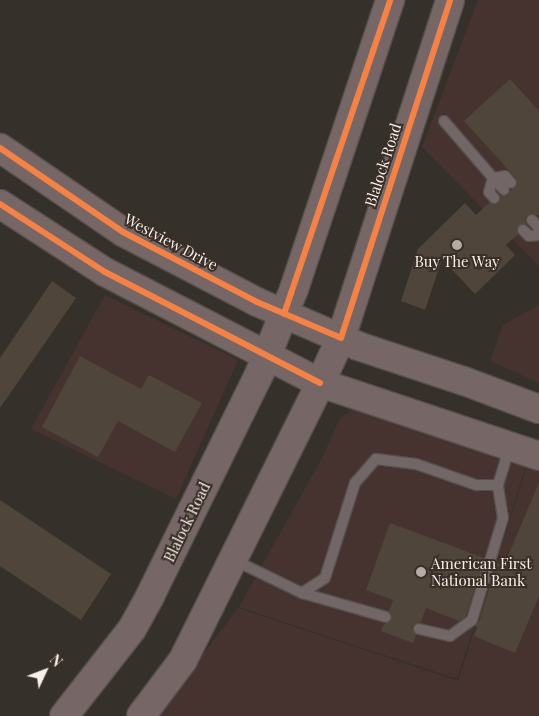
<!DOCTYPE html>
<html>
<head>
<meta charset="utf-8">
<style>
  body { margin:0 }
  #map { position:relative; width:539px; height:716px; overflow:hidden; background:#36302b; font-family:"Playfair Display",serif }
  div>[style] { position:absolute }
  [style*='--x'] { left:calc(var(--x)*1px); top:calc(var(--y)*1px); width:calc(var(--w)*1px); rotate:calc(var(--a)*1deg) }
  .commercial>* { inset:0; background:#46332f }
  .building>* { inset:0; background:#50453a }
  .roads { filter:drop-shadow(1px 0 #544f4a) drop-shadow(-1px 0 #544f4a) drop-shadow(0 1px #544f4a) drop-shadow(0 -1px #544f4a) }
  .service>* { height:10px; margin:-5px; padding:0 5px; transform-origin:5px; border-radius:5px; background:#726666 }
  .secondary>* { height:28px; margin:-14px; padding:0 14px; transform-origin:14px; border-radius:14px; background:#766766 }
  .cycleway>* { height:6px; margin:-3px; padding:0 3px; transform-origin:3px; border-radius:3px; background:#f48246 }
  .dots>* { width:14px; height:14px; translate:-50% -50%; box-sizing:border-box; border:2px solid #3a2f27; border-radius:50% }
  span { translate:-50% -50%; white-space:nowrap; text-align:center; line-height:1.15; -webkit-text-stroke:4px #3a2f27; paint-order:stroke }
  .street-label { font-size:15px; color:#f7efea }
  .poi-label { font-size:15px; color:#f7efea }
  .left { translate:0 -50%; text-align:left }
  .north { position:absolute; left:20px; top:646px; width:50px; height:50px; -webkit-text-stroke:4px #3a2f27; paint-order:stroke; rotate:47deg; font-size:14px; font-weight:700; line-height:20px; text-align:center; color:#f7efea }
  .north::after { content:''; display:block; margin:auto; width:18px; height:22px; background:#f7efea; clip-path:polygon(50% 0,100% 100%,50% 72%,0 100%) }
</style>
</head>
<body>
<div id="map">
  <div class="commercial">
    <div style="clip-path:polygon(478px 0,539px 0,539px 266px,422px 147px)"></div>
    <div style="clip-path:polygon(105px 295px,238px 360px,176px 499px,31px 429px)"></div>
    <div style="clip-path:polygon(539px 305px,539px 383px,490px 361px,503px 325px)"></div>
    <div style="clip-path:polygon(352px 410px,526px 466px,457px 679px,239px 607px,323px 456px,340px 418px)"></div>
    <div style="clip-path:polygon(527px 466px,539px 470px,539px 716px,156px 716px,238px 608px,458px 681px)"></div>
  </div>
  <div class="building">
    <div style="clip-path:polygon(510px 79px,539px 111px,539px 215px,528px 215px,525px 218px,527px 224px,518px 226px,518px 234px,506px 245px,515px 255px,475px 294px,442px 259px,425px 310px,401px 301px,418px 249px,465px 203px,476px 215px,489px 203px,498px 204px,500px 196px,508px 195px,511px 190px,517px 186px,516px 178px,464px 121px)"></div>
    <div style="clip-path:polygon(52px 281px,76px 298px,0 408px,0 358px)"></div>
    <div style="clip-path:polygon(80px 356px,141px 389px,149px 375px,202px 403px,175px 452px,118px 421px,98px 457px,42px 427px)"></div>
    <div style="clip-path:polygon(539px 483px,539px 596px,515px 653px,474px 636px,478px 627px,475px 626px,479px 622px,497px 563px,504px 565px)"></div>
    <div style="clip-path:polygon(0 500px,111px 574px,81px 620px,0 566px)"></div>
    <div style="clip-path:polygon(390px 523px,484px 558px,466px 616px,459px 621px,426px 608px,421px 622px,417px 623px,412px 627px,416px 635px,413px 643px,381px 631px,384px 624px,392px 619px,392px 615px,389px 611px,393px 600px,366px 590px)"></div>
  </div>
  <div class="roads">
    <div class="service">
      <div style="--x:444;--y:121;--w:75;--a:49.3"></div>
      <div style="--x:493;--y:178;--w:12;--a:-9"></div>
      <div style="--x:505;--y:176;--w:9;--a:49"></div>
      <div style="--x:493;--y:178;--w:15;--a:106"></div>
      <div style="--x:489;--y:192;--w:8;--a:50"></div>
      <div style="--x:493;--y:178;--w:16;--a:47"></div>
      <div style="--x:532;--y:220;--w:11;--a:49"></div>
      <div style="--x:523;--y:230;--w:8;--a:45"></div>
      <div style="--x:529;--y:236;--w:10;--a:-6"></div>
      <div style="--x:234;--y:560;--w:76;--a:25.9"></div>
      <div style="--x:302;--y:593;--w:27;--a:-33"></div>
      <div style="--x:325;--y:578;--w:100;--a:-72.5"></div>
      <div style="--x:355;--y:483;--w:32;--a:-49"></div>
      <div style="--x:376;--y:459;--w:40;--a:7.1"></div>
      <div style="--x:416;--y:464;--w:64;--a:19.3"></div>
      <div style="--x:476;--y:485;--w:22;--a:0"></div>
      <div style="--x:498;--y:485;--w:39;--a:-73"></div>
      <div style="--x:302;--y:593;--w:87;--a:15.9"></div>
      <div style="--x:419;--y:629;--w:32;--a:13"></div>
      <div style="--x:450;--y:636;--w:27;--a:-36"></div>
      <div style="--x:472;--y:620;--w:107;--a:-73.1"></div>
      <div style="--x:503;--y:518;--w:33;--a:-99"></div>
    </div>
    <div class="secondary">
      <div style="--x:0;--y:148;--w:149;--a:34.3"></div>
      <div style="--x:123;--y:232;--w:151;--a:27.6"></div>
      <div style="--x:257;--y:302;--w:110;--a:23.5"></div>
      <div style="--x:358;--y:346;--w:112;--a:18.3"></div>
      <div style="--x:464;--y:381;--w:80;--a:20.5"></div>
      <div style="--x:0;--y:204;--w:125;--a:32.9"></div>
      <div style="--x:105;--y:272;--w:242;--a:27.3"></div>
      <div style="--x:320;--y:383;--w:231;--a:18.4"></div>
      <div style="--x:64;--y:716;--w:110;--a:-52"></div>
      <div style="--x:132;--y:629;--w:38;--a:-61"></div>
      <div style="--x:150;--y:596;--w:250;--a:-63.8"></div>
      <div style="--x:260;--y:372;--w:90;--a:-67.7"></div>
      <div style="--x:294;--y:289;--w:305;--a:-71.6"></div>
      <div style="--x:141;--y:716;--w:70;--a:-53.1"></div>
      <div style="--x:183;--y:660;--w:297;--a:-63.6"></div>
      <div style="--x:315;--y:394;--w:62;--a:-65.1"></div>
      <div style="--x:341;--y:338;--w:355;--a:-72.1"></div>
    </div>
  </div>
  <div class="cycleway">
    <div style="--x:0;--y:148;--w:149;--a:34.3"></div>
    <div style="--x:123;--y:232;--w:151;--a:27.6"></div>
    <div style="--x:257;--y:302;--w:91;--a:23.2"></div>
    <div style="--x:341;--y:338;--w:355;--a:-72.1"></div>
    <div style="--x:0;--y:204;--w:125;--a:32.9"></div>
    <div style="--x:105;--y:272;--w:242;--a:27.3"></div>
    <div style="--x:284;--y:314;--w:331;--a:-71.3"></div>
  </div>
  <div class="dots">
    <div style="left:457px;top:245px;background:#b3aca7"></div>
    <div style="left:421px;top:572px;background:#b3aca7"></div>
  </div>
  <div class="street-label">
    <span style="left:383px;top:165px;rotate:-72deg">Blalock Road</span>
    <span style="left:171px;top:242px;rotate:28deg">Westview Drive</span>
    <span style="left:187px;top:522px;rotate:-64deg">Blalock Road</span>
  </div>
  <div class="poi-label">
    <span style="left:457px;top:262px">Buy The Way</span>
    <span class="left" style="left:431px;top:572px">American First<br>National Bank</span>
  </div>
  <div class="north">N</div>
</div>
</body>
</html>
